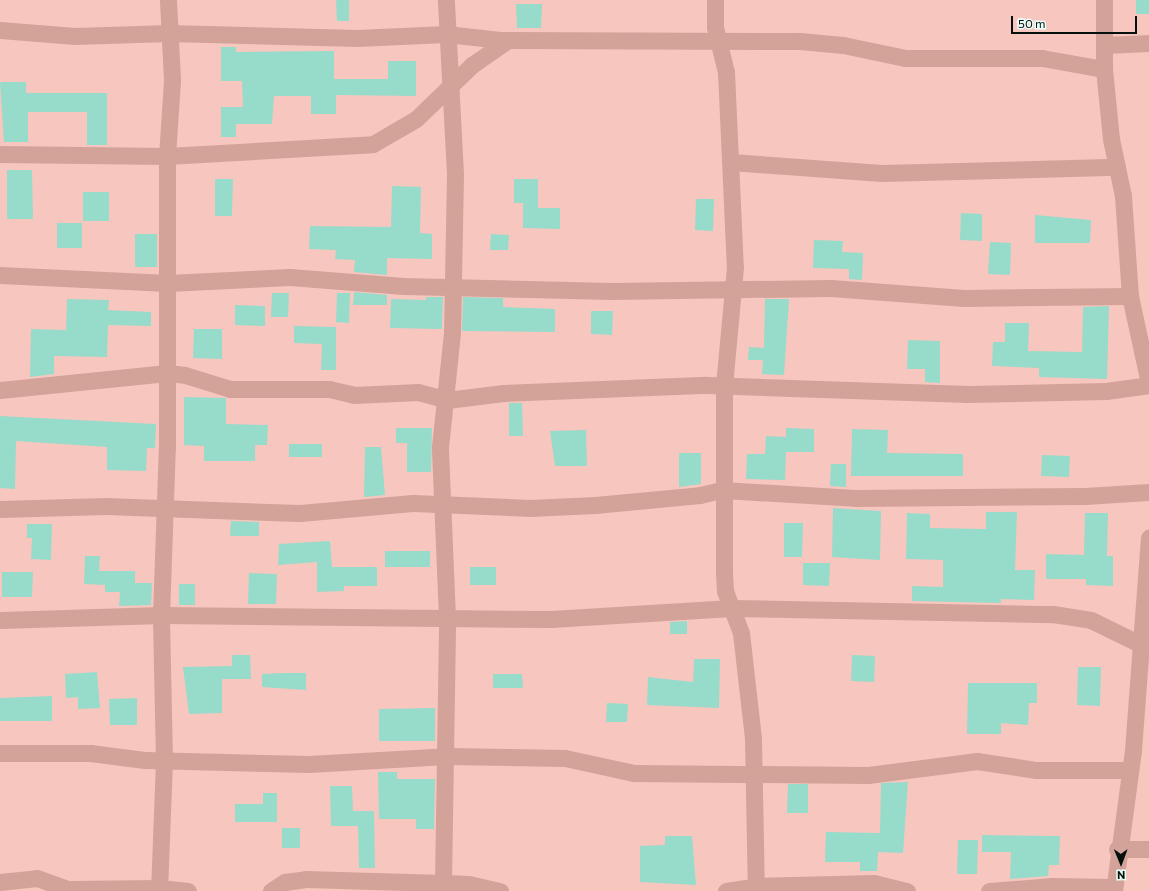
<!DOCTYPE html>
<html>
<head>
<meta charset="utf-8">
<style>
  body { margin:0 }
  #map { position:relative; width:1149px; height:891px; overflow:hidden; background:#d2f4eb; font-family:Commissioner,sans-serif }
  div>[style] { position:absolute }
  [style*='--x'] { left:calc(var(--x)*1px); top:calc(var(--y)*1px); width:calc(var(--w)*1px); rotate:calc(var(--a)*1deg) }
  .green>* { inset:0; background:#f7c7bf }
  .building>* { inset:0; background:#97dbca }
  .street>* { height:17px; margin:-8.5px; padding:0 8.5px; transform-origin:8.5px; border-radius:8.5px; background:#d3a39a }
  span { translate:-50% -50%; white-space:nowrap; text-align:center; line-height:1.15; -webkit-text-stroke:3px #eafef8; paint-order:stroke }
  .north { position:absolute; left:1101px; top:843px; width:40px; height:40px; -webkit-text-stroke:3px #eafef8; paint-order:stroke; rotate:179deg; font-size:11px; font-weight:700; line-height:16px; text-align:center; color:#05100d }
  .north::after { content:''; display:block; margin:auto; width:14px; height:18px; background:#05100d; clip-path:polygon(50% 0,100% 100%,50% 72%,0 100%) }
  .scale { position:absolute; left:1011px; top:16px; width:126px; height:18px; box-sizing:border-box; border:2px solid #05100d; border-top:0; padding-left:5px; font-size:12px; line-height:14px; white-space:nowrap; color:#05100d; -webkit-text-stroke:3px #eafef8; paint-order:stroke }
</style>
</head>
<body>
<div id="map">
  <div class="green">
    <div style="clip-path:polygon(0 0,1149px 0,1149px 891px,0 891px)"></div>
  </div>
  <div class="building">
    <div style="clip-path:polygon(336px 0,349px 0,349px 21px,337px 21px)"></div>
    <div style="clip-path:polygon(1136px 0,1149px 0,1149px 14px,1136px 14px)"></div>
    <div style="clip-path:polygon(516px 4px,542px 4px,541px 28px,517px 28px)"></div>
    <div style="clip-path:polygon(221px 47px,236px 47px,236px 52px,334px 51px,334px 79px,388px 79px,388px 61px,416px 61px,416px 96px,336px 95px,336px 114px,311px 114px,311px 96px,274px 96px,272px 124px,236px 124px,236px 137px,221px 137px,221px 107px,243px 107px,242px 81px,221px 81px)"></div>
    <div style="clip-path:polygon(0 82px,26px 82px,26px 93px,107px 93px,107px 145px,87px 145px,87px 112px,28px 112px,28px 142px,4px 142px)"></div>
    <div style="clip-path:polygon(7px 170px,32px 170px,33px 219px,7px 219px)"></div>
    <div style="clip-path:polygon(215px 179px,233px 179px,232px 216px,215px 216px)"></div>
    <div style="clip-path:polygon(514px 179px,538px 179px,538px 208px,560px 208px,560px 229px,523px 228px,523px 203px,514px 203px)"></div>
    <div style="clip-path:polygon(392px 186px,421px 187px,420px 233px,432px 234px,432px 259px,387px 258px,387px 275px,354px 272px,355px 260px,335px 259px,336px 250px,309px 249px,310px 226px,391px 227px)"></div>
    <div style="clip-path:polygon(83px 192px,109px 192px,109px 221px,83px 221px)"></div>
    <div style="clip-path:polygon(696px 199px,714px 199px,713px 231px,695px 230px)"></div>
    <div style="clip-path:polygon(961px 213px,982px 214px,982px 241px,960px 240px)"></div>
    <div style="clip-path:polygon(1035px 215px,1091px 220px,1090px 243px,1035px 243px)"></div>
    <div style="clip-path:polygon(57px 223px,82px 223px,82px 248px,57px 248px)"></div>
    <div style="clip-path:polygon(135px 234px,157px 234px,157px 267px,135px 267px)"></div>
    <div style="clip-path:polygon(491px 234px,509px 235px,508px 250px,490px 250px)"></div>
    <div style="clip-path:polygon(814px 240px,843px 241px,842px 252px,863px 253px,862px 280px,849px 279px,849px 269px,813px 268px)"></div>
    <div style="clip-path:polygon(990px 242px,1011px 243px,1010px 275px,988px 274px)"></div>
    <div style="clip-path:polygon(354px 292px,387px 295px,387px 305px,353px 305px)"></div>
    <div style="clip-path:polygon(272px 293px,289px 293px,288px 317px,271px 317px)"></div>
    <div style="clip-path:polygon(337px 293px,350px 293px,349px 323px,336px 322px)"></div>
    <div style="clip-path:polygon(426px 297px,443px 297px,442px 329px,390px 328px,391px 299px,426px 300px)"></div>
    <div style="clip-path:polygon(463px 297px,503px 298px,503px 307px,555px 309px,555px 332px,462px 331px)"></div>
    <div style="clip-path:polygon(67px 299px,109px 300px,108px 310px,151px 312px,151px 326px,108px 325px,107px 357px,54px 356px,54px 374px,30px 377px,31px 329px,66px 330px)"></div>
    <div style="clip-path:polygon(765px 299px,789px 299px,784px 375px,762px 374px,763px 360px,748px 360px,749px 347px,764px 348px)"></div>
    <div style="clip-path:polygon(235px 305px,265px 306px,265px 326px,235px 325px)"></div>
    <div style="clip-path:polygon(1109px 306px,1107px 379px,1039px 377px,1039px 368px,992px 366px,993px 342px,1005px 342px,1005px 323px,1029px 323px,1028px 351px,1082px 352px,1083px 307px)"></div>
    <div style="clip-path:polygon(591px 311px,613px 311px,612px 335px,591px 334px)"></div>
    <div style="clip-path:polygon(294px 326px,336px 327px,336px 370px,321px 370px,322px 344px,294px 343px)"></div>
    <div style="clip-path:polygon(194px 329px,222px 329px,222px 359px,193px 358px)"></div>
    <div style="clip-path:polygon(908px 340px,940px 341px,940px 383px,925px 382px,925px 369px,907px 369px)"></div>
    <div style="clip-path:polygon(184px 397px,226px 398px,226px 424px,268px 425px,267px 445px,255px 445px,255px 461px,204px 461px,204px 446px,184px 445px)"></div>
    <div style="clip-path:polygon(509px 403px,522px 403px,523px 436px,509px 436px)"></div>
    <div style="clip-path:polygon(0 416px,156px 424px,155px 448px,147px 448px,146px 471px,107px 470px,107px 447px,16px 441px,15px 489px,0 488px)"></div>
    <div style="clip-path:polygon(396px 428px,432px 428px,431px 472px,407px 472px,407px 443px,396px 443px)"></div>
    <div style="clip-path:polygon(786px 428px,814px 429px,814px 452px,786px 452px,785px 480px,746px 479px,747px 454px,765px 454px,766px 436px,786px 437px)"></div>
    <div style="clip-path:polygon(852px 429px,888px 430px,887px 453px,963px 454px,963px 476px,851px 476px)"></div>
    <div style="clip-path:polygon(586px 430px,587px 466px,555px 466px,550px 431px)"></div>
    <div style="clip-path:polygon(289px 444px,322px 444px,322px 457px,289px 457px)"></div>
    <div style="clip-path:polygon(365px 447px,381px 447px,385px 495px,364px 497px)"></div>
    <div style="clip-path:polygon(679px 453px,701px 453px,701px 484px,679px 487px)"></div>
    <div style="clip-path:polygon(1042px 455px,1070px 456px,1069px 477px,1041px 476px)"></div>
    <div style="clip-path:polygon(831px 464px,846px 464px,846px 487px,830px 486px)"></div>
    <div style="clip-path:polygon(833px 508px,881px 511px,880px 560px,832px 557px)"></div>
    <div style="clip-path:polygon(986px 512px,1017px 512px,1015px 570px,1035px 570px,1034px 600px,1001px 599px,1001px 603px,912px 601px,912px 586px,943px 587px,943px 560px,906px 559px,907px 513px,930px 514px,930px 528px,986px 529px)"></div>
    <div style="clip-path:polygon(1085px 513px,1108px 513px,1107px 556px,1113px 556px,1113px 586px,1086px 585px,1086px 579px,1046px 579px,1046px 554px,1084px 555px)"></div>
    <div style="clip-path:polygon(231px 521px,259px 522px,259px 536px,230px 536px)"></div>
    <div style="clip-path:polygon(784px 523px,803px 523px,802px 557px,784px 557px)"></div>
    <div style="clip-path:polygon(27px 524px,52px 524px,51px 560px,31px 559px,32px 538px,27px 538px)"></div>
    <div style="clip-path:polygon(330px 541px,332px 567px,377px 567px,377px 586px,344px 586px,344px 591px,317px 592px,317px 562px,278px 565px,279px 544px)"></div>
    <div style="clip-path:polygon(385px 551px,430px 551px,430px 567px,385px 567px)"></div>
    <div style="clip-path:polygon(85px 556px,100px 556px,99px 571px,135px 571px,135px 583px,152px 583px,151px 605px,119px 606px,120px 592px,105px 592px,105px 585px,84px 584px)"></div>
    <div style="clip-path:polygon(803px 563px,830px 563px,829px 586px,803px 585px)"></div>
    <div style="clip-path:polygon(470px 567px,496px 567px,496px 585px,470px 585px)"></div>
    <div style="clip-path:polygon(2px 572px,33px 572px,32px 597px,2px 597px)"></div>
    <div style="clip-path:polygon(249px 573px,277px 574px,276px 604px,248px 604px)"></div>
    <div style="clip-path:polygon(179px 584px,195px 584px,195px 605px,179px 605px)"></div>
    <div style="clip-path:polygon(687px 621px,687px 634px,670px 634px,670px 622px)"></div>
    <div style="clip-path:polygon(232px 655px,250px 655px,251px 679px,222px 679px,222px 713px,189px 714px,183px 667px,232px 666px)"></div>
    <div style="clip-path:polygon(852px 655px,875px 656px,874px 682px,851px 681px)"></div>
    <div style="clip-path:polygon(694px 659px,720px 659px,719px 708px,647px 705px,648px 677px,693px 682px)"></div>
    <div style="clip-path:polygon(1078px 667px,1101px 667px,1100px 706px,1077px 705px)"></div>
    <div style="clip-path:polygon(97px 672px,100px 708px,78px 709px,78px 697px,66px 698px,65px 674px)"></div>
    <div style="clip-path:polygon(282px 673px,306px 673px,306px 690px,262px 687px,262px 674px)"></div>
    <div style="clip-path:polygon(493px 674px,522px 674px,523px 688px,493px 688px)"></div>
    <div style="clip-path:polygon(968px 683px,1037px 683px,1037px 703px,1029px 703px,1028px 725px,1001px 723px,1001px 734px,967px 734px)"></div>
    <div style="clip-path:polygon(52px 696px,52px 721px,0 721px,0 698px)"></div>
    <div style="clip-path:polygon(137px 698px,137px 725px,110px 725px,109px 699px)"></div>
    <div style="clip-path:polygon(607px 703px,628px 704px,627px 722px,606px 722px)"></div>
    <div style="clip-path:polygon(435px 708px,435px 741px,379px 741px,379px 709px)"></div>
    <div style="clip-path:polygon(378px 772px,397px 772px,397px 779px,435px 779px,434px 829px,416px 829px,416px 819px,379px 819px)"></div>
    <div style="clip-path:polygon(908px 782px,903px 853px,878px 852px,877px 871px,860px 871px,860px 862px,825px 862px,826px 832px,880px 833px,881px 783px)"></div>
    <div style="clip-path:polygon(788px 784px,808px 784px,808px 813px,787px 813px)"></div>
    <div style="clip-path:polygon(330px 786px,352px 786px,353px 811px,374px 811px,375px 868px,359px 868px,358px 826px,331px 826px)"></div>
    <div style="clip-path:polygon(263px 793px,277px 793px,277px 822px,235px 822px,235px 804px,263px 804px)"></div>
    <div style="clip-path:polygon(282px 828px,300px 828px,300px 848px,282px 848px)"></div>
    <div style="clip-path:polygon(982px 835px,1060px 836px,1059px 865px,1049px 865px,1048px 876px,1010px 879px,1011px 852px,982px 852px)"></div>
    <div style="clip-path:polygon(665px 836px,692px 836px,696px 885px,640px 882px,640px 846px,665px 845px)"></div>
    <div style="clip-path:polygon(958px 840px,978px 840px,977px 874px,957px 874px)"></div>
  </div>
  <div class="street">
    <div style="--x:715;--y:0;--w:27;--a:90"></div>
    <div style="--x:715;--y:27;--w:46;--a:76.3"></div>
    <div style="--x:726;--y:72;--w:195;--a:87.4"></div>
    <div style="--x:735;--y:267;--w:119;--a:95.3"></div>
    <div style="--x:724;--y:385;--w:187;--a:90"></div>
    <div style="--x:724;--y:572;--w:19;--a:87"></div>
    <div style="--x:725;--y:591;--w:45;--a:69.1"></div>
    <div style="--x:741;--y:633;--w:107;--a:83.5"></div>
    <div style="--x:753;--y:739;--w:152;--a:88.9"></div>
    <div style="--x:1104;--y:0;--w:69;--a:90"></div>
    <div style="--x:1104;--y:69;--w:70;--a:84.3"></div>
    <div style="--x:1111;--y:139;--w:58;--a:78.1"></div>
    <div style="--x:1123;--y:196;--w:100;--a:86"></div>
    <div style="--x:1130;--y:296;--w:89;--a:77.7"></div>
    <div style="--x:0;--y:30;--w:75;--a:4.6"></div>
    <div style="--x:75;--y:36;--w:94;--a:-1.8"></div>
    <div style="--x:169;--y:33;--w:188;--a:1.5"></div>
    <div style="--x:357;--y:38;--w:89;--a:-2.6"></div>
    <div style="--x:446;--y:34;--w:54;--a:6.3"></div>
    <div style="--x:500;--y:40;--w:300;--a:0.2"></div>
    <div style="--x:800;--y:41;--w:43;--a:5.3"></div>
    <div style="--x:843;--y:45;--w:63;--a:11.8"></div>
    <div style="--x:905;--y:58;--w:137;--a:0"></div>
    <div style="--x:1042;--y:58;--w:63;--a:10.1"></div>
    <div style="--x:1105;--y:45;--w:44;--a:-2.6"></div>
    <div style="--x:0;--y:154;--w:167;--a:0.7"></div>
    <div style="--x:167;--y:156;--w:206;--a:-3.3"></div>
    <div style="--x:373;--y:144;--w:50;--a:-30.2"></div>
    <div style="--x:416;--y:119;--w:78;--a:-44"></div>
    <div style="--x:472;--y:65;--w:44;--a:-34.8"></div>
    <div style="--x:731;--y:162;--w:151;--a:4.2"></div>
    <div style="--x:882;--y:173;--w:235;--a:-1.5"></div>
    <div style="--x:0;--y:275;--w:168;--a:2.7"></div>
    <div style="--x:168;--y:283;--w:122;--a:-2.8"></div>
    <div style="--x:290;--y:277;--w:114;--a:4.5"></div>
    <div style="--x:404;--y:286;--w:207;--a:1.4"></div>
    <div style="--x:611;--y:291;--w:220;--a:-0.8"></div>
    <div style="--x:831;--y:288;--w:133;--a:4.3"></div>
    <div style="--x:964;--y:298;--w:166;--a:-0.7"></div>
    <div style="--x:0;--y:390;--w:168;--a:-5.8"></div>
    <div style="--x:167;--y:373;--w:18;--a:6"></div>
    <div style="--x:185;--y:375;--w:47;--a:17.3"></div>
    <div style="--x:230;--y:389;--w:99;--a:0"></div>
    <div style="--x:329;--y:389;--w:26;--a:13"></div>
    <div style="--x:354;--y:395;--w:64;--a:-2.7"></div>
    <div style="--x:418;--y:392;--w:30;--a:15"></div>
    <div style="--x:447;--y:400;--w:57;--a:-7"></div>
    <div style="--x:504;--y:393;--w:203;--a:-2.3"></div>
    <div style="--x:707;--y:385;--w:261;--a:2"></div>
    <div style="--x:968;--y:394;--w:138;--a:-1.2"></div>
    <div style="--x:1106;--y:391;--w:43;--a:-7.9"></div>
    <div style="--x:0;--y:509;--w:106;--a:-1.6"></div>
    <div style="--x:106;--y:506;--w:194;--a:2.1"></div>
    <div style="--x:300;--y:513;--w:113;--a:-5.1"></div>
    <div style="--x:413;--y:503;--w:117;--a:2.4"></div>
    <div style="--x:530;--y:508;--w:65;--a:-2.6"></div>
    <div style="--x:595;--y:505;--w:105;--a:-5.4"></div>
    <div style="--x:700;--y:495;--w:23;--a:-13"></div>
    <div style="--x:722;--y:490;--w:133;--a:3.4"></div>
    <div style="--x:855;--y:498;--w:230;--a:-0.5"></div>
    <div style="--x:1085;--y:496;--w:64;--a:-3.6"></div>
    <div style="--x:0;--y:620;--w:161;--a:-1.8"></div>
    <div style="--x:161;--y:615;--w:390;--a:0.6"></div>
    <div style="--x:551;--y:619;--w:181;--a:-3.5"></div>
    <div style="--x:732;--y:608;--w:321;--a:1.1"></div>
    <div style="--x:1053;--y:614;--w:38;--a:9"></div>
    <div style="--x:1091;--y:620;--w:57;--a:26.1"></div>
    <div style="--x:0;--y:753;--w:90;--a:0"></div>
    <div style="--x:90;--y:753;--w:55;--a:7.3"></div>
    <div style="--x:145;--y:760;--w:164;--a:1.4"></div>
    <div style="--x:309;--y:764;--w:137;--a:-3.3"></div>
    <div style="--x:446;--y:756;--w:119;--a:1"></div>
    <div style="--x:565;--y:758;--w:71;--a:12.3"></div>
    <div style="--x:634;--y:773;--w:234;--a:0.5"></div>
    <div style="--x:868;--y:775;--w:110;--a:-7.3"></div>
    <div style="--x:977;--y:761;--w:60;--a:8.7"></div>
    <div style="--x:1036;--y:770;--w:94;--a:0"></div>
    <div style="--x:1117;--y:849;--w:32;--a:0"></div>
    <div style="--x:0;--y:882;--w:37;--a:-6"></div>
    <div style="--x:37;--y:878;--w:33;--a:20"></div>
    <div style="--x:68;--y:889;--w:91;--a:-0.6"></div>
    <div style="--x:159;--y:888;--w:29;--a:6"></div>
    <div style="--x:443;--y:883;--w:26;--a:2"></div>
    <div style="--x:469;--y:884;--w:32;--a:13"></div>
    <div style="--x:159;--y:891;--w:130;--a:-87.8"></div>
    <div style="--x:164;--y:761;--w:146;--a:-91.2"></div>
    <div style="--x:161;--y:615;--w:168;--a:-88"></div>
    <div style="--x:167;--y:447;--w:291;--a:-90"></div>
    <div style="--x:167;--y:156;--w:76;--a:-86.2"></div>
    <div style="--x:172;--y:80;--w:80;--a:-92.9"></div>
    <div style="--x:271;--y:891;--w:17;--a:-33"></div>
    <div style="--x:285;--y:882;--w:21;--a:-8"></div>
    <div style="--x:306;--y:879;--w:137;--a:1.7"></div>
    <div style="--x:443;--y:883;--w:266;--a:-89.1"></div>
    <div style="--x:447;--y:617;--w:170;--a:-92.4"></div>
    <div style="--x:440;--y:447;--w:116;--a:-84"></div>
    <div style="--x:452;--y:332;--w:158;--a:-88.9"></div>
    <div style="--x:455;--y:174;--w:174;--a:-93"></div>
    <div style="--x:726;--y:891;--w:30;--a:-9"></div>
    <div style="--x:756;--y:886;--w:118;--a:-1.5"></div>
    <div style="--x:874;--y:883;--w:34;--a:14"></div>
    <div style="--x:989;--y:891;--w:63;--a:-4.5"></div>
    <div style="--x:1052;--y:886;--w:62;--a:0.9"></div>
    <div style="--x:1114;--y:891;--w:142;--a:-82.3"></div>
    <div style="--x:1133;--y:750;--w:213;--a:-85.7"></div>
  </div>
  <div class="north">N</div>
  <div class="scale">50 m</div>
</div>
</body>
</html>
